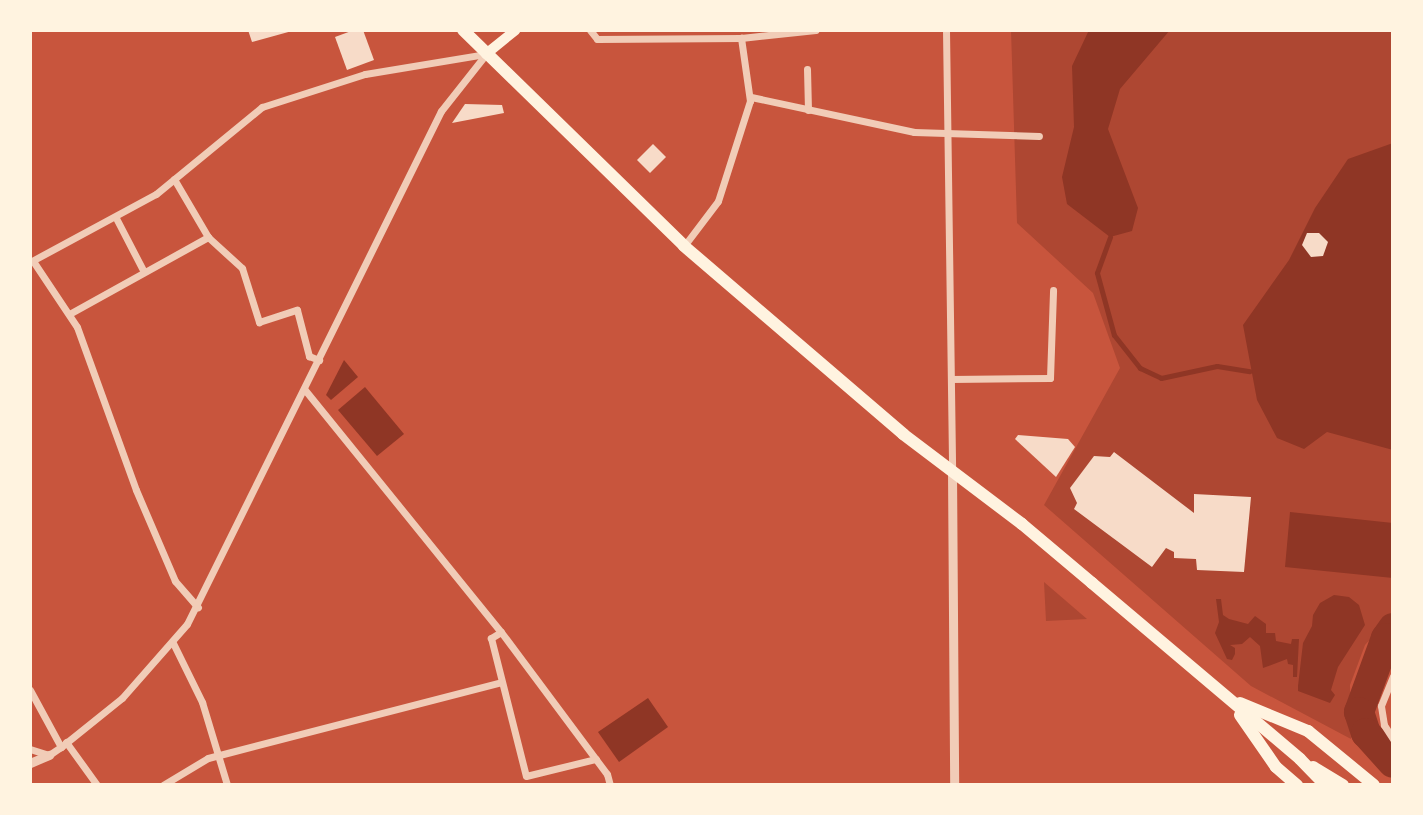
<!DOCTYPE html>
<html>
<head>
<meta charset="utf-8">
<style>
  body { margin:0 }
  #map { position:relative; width:1423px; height:815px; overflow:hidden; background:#c8553d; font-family:Ubuntu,sans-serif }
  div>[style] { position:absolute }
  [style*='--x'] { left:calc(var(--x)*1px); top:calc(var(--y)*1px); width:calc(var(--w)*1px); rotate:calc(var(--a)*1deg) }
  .green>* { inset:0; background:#ae4732 }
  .water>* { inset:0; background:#8f3625 }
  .stream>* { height:5px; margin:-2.5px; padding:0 2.5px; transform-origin:2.5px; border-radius:2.5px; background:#8f3625 }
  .river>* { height:30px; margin:-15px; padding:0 15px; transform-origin:15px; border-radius:15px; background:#8f3625 }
  .building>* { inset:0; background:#f7dbc8 }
  .minor>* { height:7px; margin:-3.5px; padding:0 3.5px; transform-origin:3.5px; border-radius:3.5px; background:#f1ccb7 }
  .tertiary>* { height:9px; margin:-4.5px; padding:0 4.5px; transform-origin:4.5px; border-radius:4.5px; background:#f1ccb7 }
  .secondary>* { height:10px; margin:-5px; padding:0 5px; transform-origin:5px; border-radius:5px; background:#fff3e0 }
  .trunk>* { height:12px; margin:-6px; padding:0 6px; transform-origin:6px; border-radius:6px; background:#fff3e0 }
  span { translate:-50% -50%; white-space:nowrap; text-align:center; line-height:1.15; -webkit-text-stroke:7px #fff3e0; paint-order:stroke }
  .frame { position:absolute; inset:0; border:32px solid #fff3e0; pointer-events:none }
</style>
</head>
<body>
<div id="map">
  <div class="green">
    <div style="clip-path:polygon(1011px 30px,1393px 30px,1393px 614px,1365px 645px,1350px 685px,1351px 739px,1251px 686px,1044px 505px,1120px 368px,1093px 293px,1017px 223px)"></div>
    <div style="clip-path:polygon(1044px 582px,1087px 619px,1046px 621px)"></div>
  </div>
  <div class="water">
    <div style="clip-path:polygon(1089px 30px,1170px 30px,1120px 89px,1108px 129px,1138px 208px,1132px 231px,1110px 237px,1067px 204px,1062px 177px,1074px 127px,1072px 66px)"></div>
    <div style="clip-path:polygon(1393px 143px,1393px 450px,1327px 432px,1304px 449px,1277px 438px,1257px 400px,1243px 325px,1289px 260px,1315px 208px,1348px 159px)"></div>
    <div style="clip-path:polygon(344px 360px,358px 377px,331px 400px,326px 395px)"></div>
    <div style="clip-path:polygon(365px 387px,404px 434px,377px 456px,338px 410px)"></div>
    <div style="clip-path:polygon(1290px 512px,1393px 523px,1393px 578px,1285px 567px)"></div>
    <div style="clip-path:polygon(1334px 595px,1349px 597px,1359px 605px,1365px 625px,1338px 667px,1331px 690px,1335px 695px,1330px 703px,1298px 691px,1298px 686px,1303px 643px,1312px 626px,1313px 615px,1320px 603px)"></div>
    <div style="clip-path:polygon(1216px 599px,1221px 599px,1223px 615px,1229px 619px,1248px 624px,1255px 616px,1266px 624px,1266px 633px,1275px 633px,1276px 641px,1291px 644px,1292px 639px,1299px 639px,1297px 677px,1293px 677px,1293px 665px,1288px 664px,1287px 659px,1263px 668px,1260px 646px,1250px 637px,1242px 644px,1230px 645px,1235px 648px,1235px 654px,1232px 660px,1227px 659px,1215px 633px,1219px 622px)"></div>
    <div style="clip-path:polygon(648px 698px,668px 727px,619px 762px,598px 732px)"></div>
  </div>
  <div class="stream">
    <div style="--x:1110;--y:237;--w:38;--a:110"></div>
    <div style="--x:1097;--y:273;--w:64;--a:74.7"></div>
    <div style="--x:1114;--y:335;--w:42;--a:51.8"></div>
    <div style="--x:1140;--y:368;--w:23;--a:25"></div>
    <div style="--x:1161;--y:378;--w:57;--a:-12.1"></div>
    <div style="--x:1217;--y:366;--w:33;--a:9"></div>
  </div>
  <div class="river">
    <div style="--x:1393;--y:628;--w:12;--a:125"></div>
    <div style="--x:1386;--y:638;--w:79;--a:110"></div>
    <div style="--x:1359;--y:712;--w:22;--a:72"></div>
    <div style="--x:1366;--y:733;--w:40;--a:48"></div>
  </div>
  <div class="building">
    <div style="clip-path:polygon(248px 30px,292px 30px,292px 31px,252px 42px)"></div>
    <div style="clip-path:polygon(354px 30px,363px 30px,374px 60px,347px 70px,335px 37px)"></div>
    <div style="clip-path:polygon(465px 104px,502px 105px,504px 113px,452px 123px)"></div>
    <div style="clip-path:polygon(653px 144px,666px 157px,650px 173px,637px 160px)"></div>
    <div style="clip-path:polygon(1307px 233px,1319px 233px,1328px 242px,1323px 256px,1311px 257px,1302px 245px)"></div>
    <div style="clip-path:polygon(1018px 435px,1068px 439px,1075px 447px,1056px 477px,1015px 439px)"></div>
    <div style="clip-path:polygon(1114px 452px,1194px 513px,1194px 494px,1251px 497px,1244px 572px,1197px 570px,1196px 559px,1174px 558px,1174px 552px,1166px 548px,1152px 567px,1074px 509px,1077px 503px,1070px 488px,1094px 456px,1110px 457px)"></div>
  </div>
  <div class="minor">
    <div style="--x:590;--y:30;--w:11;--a:52"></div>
    <div style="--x:597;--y:39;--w:144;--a:-0.4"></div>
    <div style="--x:741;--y:38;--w:75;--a:-6.1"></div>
    <div style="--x:946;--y:30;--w:441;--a:89.2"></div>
    <div style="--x:807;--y:69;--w:41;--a:88.6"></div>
    <div style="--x:751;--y:97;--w:167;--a:12.1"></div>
    <div style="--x:914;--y:132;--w:125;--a:1.8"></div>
    <div style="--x:174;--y:179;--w:67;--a:59.6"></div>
    <div style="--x:208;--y:237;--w:46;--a:42.4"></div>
    <div style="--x:242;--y:268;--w:57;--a:72.5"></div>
    <div style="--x:259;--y:322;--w:40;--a:-18"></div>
    <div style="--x:297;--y:310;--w:48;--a:75.4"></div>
    <div style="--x:309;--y:356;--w:11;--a:22"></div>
    <div style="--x:116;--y:218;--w:59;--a:62.6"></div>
    <div style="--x:684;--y:246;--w:56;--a:-52.9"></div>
    <div style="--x:718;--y:201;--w:105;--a:-72.3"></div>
    <div style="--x:750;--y:101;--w:64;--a:-98.1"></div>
    <div style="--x:33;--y:261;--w:79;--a:56.3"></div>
    <div style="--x:77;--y:327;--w:173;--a:70.1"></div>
    <div style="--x:136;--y:490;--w:99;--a:66.8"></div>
    <div style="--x:175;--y:581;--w:35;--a:49"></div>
    <div style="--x:30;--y:262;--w:143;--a:-28.4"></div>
    <div style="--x:156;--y:194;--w:137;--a:-39.4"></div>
    <div style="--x:262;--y:107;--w:108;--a:-17.8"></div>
    <div style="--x:365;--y:74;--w:123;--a:-9.4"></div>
    <div style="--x:71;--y:313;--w:157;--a:-29"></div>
    <div style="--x:951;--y:379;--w:99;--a:-0.6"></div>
    <div style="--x:1050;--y:378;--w:88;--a:-88"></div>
    <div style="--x:305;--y:390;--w:311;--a:51"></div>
    <div style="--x:501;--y:632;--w:177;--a:53.3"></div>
    <div style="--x:607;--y:774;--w:11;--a:75"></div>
    <div style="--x:501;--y:632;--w:12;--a:149"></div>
    <div style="--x:491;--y:638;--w:142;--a:75.8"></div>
    <div style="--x:526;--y:776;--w:72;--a:-13.7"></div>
    <div style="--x:173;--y:643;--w:66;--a:63.8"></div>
    <div style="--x:202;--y:702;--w:87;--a:73.2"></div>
    <div style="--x:1393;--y:676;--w:32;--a:112"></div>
    <div style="--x:1381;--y:706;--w:19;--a:81"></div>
    <div style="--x:1384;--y:725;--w:17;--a:57"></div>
    <div style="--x:30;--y:690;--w:65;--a:61.5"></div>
    <div style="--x:66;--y:742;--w:53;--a:54.2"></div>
    <div style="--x:30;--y:749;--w:20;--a:18"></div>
    <div style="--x:49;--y:755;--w:14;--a:-34"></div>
    <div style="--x:61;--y:747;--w:78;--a:-38.8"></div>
    <div style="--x:122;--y:698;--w:98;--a:-48.7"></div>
    <div style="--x:187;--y:624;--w:572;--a:-63.66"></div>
    <div style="--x:441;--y:111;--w:73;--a:-51.7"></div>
    <div style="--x:163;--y:785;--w:52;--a:-31"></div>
    <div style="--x:208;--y:758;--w:303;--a:-14.5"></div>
  </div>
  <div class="tertiary">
    <div style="--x:952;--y:471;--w:314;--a:89.6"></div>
    <div style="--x:30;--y:763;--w:21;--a:-23"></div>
  </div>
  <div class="secondary">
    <div style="--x:486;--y:54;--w:38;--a:-39"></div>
  </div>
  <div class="trunk">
    <div style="--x:463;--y:30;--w:309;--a:44.3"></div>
    <div style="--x:684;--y:246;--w:289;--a:40.6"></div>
    <div style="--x:903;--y:434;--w:149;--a:37.1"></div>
    <div style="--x:1022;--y:524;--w:92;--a:40.1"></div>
    <div style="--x:1092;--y:583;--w:272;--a:40.2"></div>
    <div style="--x:1300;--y:759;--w:36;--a:46"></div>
    <div style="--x:1240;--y:703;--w:74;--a:22.4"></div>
    <div style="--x:1308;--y:731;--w:85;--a:39.3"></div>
    <div style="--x:1240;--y:715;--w:63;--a:55.3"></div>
    <div style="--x:1276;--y:767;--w:28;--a:41"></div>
    <div style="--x:1313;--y:767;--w:35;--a:31"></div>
  </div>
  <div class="frame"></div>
</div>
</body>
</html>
